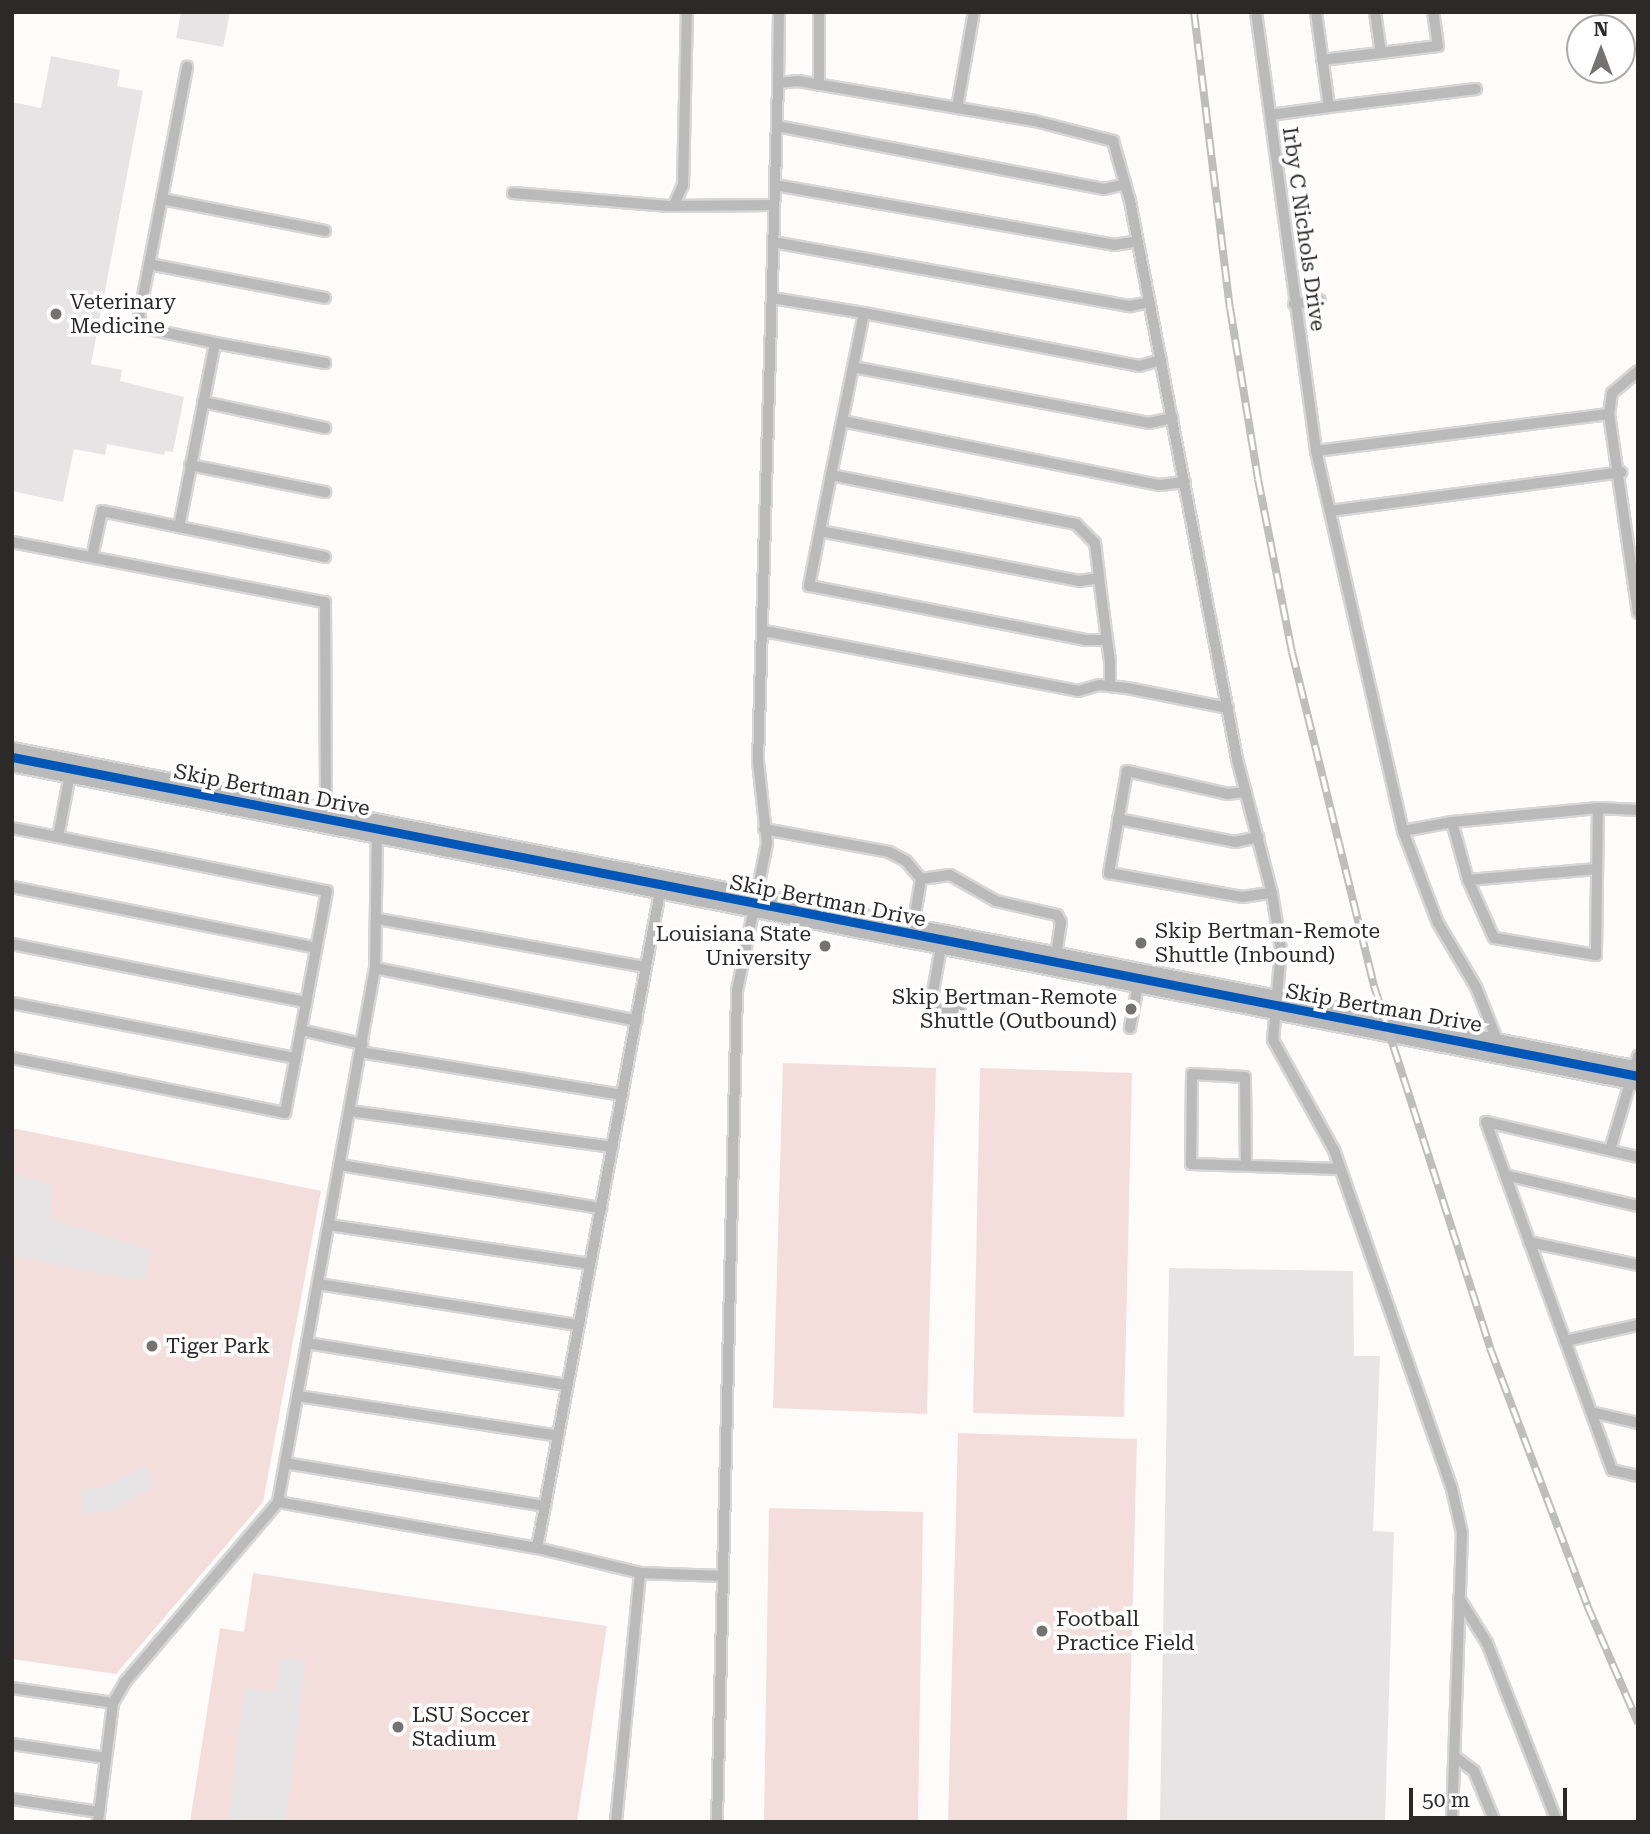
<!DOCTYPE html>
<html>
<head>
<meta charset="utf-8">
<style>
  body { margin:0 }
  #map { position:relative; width:1650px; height:1834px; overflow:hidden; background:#fefbfb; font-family:"Roboto Serif",serif }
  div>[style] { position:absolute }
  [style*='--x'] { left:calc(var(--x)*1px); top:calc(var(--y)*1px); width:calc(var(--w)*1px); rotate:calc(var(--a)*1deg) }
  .green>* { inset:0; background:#f4dedc }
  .building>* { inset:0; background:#e6e4e4 }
  .roads { filter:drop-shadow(2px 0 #d7d6d6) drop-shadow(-2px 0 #d7d6d6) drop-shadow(0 2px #d7d6d6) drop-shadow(0 -2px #d7d6d6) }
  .service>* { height:10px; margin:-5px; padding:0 5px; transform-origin:5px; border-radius:5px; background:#bbbaba }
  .tertiary>* { height:28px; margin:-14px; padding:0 14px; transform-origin:14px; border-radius:14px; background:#bbbaba }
  .rail>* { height:8px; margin-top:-4px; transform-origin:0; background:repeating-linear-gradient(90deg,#fff 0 16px,#bfbebe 0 32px); box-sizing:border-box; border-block:2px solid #bfbebe }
  .cycleway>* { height:9px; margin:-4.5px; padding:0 4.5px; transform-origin:4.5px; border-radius:4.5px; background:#0057b8 }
  .dots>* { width:19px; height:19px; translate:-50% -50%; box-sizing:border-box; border:4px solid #fff; border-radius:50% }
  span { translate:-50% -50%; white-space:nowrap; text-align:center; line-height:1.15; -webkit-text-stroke:7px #fff; paint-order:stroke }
  .street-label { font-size:21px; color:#2b2a29 }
  .poi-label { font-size:21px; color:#2b2a29 }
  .left { translate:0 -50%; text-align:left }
  .right { translate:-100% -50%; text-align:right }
  .frame { position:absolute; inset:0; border:14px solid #2b2a29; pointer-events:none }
  .north { position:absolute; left:1566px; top:14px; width:70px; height:70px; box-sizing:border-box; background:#fff; border:2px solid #aaaaa9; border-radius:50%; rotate:0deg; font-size:19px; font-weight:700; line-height:28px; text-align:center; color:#2b2a29 }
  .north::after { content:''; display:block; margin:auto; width:24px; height:32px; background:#757372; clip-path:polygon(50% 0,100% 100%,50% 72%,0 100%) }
  .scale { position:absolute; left:1409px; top:1788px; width:158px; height:32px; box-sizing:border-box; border:4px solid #2b2a29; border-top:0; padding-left:9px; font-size:21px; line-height:24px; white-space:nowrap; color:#2b2a29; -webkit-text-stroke:5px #fff; paint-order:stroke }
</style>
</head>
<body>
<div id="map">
  <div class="green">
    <div style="clip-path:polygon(783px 1063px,936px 1068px,927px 1414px,773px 1408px)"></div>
    <div style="clip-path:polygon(980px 1068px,1132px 1073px,1124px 1417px,973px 1413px)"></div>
    <div style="clip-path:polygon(12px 1128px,321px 1191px,263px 1502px,116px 1674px,12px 1659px)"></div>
    <div style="clip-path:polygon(958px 1433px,1137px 1439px,1127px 1822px,948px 1822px)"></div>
    <div style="clip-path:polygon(769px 1508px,923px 1512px,918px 1822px,764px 1822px)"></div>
    <div style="clip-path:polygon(253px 1573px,607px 1626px,577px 1822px,190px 1822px,220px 1628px,244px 1632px)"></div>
  </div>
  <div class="building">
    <div style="clip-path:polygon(181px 12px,230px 12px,223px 47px,176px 38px)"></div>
    <div style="clip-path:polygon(51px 56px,120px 70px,117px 86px,143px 91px,91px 364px,122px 370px,120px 381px,184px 397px,173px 452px,165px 451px,164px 455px,107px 444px,105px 455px,74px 449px,63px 502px,12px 491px,12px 102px,41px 108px)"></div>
    <div style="clip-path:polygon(12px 1173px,52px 1185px,51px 1219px,151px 1250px,144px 1281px,12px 1256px)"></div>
    <div style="clip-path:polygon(1169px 1268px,1353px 1271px,1354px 1356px,1380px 1356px,1373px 1531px,1394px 1532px,1385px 1822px,1160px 1822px)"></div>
    <div style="clip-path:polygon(145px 1466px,154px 1485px,117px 1509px,82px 1514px,81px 1490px,108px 1485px)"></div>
    <div style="clip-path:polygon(280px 1658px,306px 1661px,286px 1822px,228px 1822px,245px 1688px,276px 1692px)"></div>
  </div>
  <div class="roads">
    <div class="service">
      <div style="--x:819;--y:12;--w:73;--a:90"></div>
      <div style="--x:1256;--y:12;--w:443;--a:82.2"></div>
      <div style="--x:1316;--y:451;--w:390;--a:77.1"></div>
      <div style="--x:1403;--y:831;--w:98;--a:69.2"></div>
      <div style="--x:1438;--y:923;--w:74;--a:59.3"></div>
      <div style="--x:1476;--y:987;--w:62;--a:68.4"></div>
      <div style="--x:1375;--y:12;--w:41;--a:81.7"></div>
      <div style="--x:1322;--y:60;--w:117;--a:-6.9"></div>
      <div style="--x:1438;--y:46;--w:34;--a:-98"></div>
      <div style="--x:778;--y:83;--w:71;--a:-89.2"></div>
      <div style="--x:1329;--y:107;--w:148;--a:-7"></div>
      <div style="--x:957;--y:108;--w:97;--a:-80"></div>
      <div style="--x:1270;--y:115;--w:60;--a:-7.7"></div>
      <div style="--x:1329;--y:107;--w:96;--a:-97.8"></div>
      <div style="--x:777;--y:126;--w:333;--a:10.9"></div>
      <div style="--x:1104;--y:189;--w:22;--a:-13"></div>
      <div style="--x:775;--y:185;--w:344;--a:10"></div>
      <div style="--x:1114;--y:245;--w:24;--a:-9"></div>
      <div style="--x:513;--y:193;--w:156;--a:4.8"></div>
      <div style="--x:668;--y:206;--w:106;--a:-0.5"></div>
      <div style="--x:162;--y:199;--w:166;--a:11.1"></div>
      <div style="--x:674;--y:205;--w:22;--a:-66"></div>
      <div style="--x:683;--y:185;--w:173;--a:-88.7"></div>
      <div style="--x:773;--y:242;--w:363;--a:10.2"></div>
      <div style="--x:1130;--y:306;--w:20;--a:-11"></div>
      <div style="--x:149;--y:264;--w:179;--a:10.9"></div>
      <div style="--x:772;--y:298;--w:93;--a:9.3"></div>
      <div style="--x:1294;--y:304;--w:26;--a:-9"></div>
      <div style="--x:215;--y:343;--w:112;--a:10.3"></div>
      <div style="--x:853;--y:367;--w:301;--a:10.7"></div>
      <div style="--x:1149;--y:423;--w:24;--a:-12"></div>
      <div style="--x:203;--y:402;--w:125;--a:12"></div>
      <div style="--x:1609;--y:414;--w:201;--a:81.7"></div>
      <div style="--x:842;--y:421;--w:324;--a:11.4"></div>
      <div style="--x:1160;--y:485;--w:25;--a:-7"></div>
      <div style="--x:1316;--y:451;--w:295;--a:-7.2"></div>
      <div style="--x:1609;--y:414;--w:21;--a:-82"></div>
      <div style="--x:1612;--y:393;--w:34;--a:-40"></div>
      <div style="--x:190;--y:465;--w:138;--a:11.3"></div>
      <div style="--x:831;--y:475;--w:165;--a:-78.5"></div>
      <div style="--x:864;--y:313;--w:280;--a:10.9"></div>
      <div style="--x:1139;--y:366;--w:23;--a:-15"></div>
      <div style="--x:1330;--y:511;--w:294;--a:-7.6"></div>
      <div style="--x:179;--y:527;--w:149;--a:11.6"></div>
      <div style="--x:820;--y:531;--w:265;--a:10.9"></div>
      <div style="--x:1080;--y:581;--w:19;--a:-9"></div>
      <div style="--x:12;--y:542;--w:319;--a:10.9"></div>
      <div style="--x:325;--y:602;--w:214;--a:89.7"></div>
      <div style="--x:92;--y:557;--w:47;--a:-77.7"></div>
      <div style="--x:102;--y:511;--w:79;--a:11.7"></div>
      <div style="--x:179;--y:527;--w:187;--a:-78.9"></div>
      <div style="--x:215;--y:343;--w:73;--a:-168.1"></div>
      <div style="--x:144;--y:328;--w:12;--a:-114"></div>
      <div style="--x:139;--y:317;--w:255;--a:-79.1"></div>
      <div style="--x:764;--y:631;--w:320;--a:10.8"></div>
      <div style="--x:1078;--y:691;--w:22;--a:-16"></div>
      <div style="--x:1099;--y:685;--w:28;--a:6"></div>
      <div style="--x:1127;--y:688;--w:103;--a:11.2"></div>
      <div style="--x:1107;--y:640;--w:22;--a:180"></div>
      <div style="--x:1085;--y:640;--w:281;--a:-168.9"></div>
      <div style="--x:809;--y:586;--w:113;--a:-78.8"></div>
      <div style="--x:831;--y:475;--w:250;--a:11.3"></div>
      <div style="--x:1076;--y:524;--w:27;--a:45"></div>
      <div style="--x:1095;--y:543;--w:35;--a:83"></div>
      <div style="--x:1099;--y:578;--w:63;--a:82.6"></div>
      <div style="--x:1107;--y:640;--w:21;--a:82"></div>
      <div style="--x:1110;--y:661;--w:25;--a:90"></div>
      <div style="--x:71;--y:769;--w:69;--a:100.8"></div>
      <div style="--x:58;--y:837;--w:274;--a:11.4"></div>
      <div style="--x:327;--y:891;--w:141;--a:100.6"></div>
      <div style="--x:301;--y:1030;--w:63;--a:12.9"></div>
      <div style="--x:1246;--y:792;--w:18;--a:174"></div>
      <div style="--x:1228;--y:794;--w:104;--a:-167.2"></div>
      <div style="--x:1127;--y:771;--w:104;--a:100"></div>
      <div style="--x:1109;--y:873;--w:135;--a:10.2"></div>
      <div style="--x:1242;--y:897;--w:30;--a:-8"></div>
      <div style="--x:1598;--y:808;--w:147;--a:90.8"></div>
      <div style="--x:1596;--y:955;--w:103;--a:-170.5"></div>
      <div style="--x:1494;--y:938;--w:64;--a:-114.1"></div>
      <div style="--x:1468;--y:880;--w:60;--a:-105.4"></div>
      <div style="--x:1452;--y:822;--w:147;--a:-5.5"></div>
      <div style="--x:1598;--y:808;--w:40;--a:2.9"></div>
      <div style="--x:1118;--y:819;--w:119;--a:11.1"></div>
      <div style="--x:1235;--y:842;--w:24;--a:-12"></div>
      <div style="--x:12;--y:828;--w:47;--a:11.1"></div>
      <div style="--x:764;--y:829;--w:127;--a:10.4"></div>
      <div style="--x:889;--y:852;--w:19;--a:28"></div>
      <div style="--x:906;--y:861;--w:23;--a:50"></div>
      <div style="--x:921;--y:879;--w:55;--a:99.5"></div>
      <div style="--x:377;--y:830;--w:138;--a:90.8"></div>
      <div style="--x:375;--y:968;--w:543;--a:100.3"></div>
      <div style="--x:278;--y:1502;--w:263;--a:10.1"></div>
      <div style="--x:537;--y:1548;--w:106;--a:13.6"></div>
      <div style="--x:640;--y:1573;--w:82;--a:2.1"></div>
      <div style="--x:1403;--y:831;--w:50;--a:-10.4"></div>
      <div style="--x:921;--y:879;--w:29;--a:-8"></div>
      <div style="--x:950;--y:875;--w:53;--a:29.5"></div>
      <div style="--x:996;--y:901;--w:63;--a:12.9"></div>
      <div style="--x:1057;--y:915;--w:8;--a:60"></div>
      <div style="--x:1061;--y:922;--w:40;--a:98.5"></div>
      <div style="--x:1468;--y:880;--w:129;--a:-4.9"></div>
      <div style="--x:12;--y:887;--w:310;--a:11.3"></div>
      <div style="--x:378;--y:919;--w:272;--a:10.2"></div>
      <div style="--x:942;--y:941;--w:69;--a:100"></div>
      <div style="--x:930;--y:1009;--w:30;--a:2"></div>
      <div style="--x:12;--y:944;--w:300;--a:11.2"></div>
      <div style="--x:375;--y:968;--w:267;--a:11.4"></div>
      <div style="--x:12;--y:1003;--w:289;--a:11"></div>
      <div style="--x:1130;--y:1028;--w:49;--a:-79.4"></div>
      <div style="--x:360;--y:1052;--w:266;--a:9.3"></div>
      <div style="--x:12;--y:1058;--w:278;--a:11.4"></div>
      <div style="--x:285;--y:1113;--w:85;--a:-79.1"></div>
      <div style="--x:350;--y:1111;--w:265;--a:7.8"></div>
      <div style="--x:1610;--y:1150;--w:98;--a:-73.4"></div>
      <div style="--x:1638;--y:1157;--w:156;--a:-167"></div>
      <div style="--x:1486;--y:1122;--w:370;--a:70.1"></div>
      <div style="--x:1612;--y:1470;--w:27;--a:13"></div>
      <div style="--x:340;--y:1165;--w:265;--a:9.4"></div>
      <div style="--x:1246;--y:1165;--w:88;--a:-90.7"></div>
      <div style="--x:1245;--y:1077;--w:53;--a:-176.8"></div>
      <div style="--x:1192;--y:1074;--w:90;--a:90.6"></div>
      <div style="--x:1191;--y:1164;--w:149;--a:1.9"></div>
      <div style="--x:1505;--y:1175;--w:137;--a:13.1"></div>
      <div style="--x:329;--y:1225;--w:264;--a:8.5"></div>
      <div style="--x:1529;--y:1242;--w:111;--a:11.9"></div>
      <div style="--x:318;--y:1284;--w:263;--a:9"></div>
      <div style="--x:1565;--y:1341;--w:75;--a:-12.4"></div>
      <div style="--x:307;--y:1343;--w:263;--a:9.2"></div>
      <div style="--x:298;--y:1396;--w:263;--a:8.7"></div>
      <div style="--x:1591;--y:1412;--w:48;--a:13.2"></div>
      <div style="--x:285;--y:1463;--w:264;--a:9.4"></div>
      <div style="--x:537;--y:1548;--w:673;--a:-79.38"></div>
      <div style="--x:1459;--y:1598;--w:53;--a:58.1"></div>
      <div style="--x:1487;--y:1643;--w:192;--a:68.6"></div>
      <div style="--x:12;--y:1688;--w:102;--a:8.4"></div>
      <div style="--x:12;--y:1744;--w:95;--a:8.5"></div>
      <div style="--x:1454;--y:1756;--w:25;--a:37"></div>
      <div style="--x:1474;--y:1771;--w:55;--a:67.6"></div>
      <div style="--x:12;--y:1799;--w:88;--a:8.5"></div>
      <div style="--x:98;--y:1822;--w:120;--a:-82.8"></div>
      <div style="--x:113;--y:1703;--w:24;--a:-60"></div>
      <div style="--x:125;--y:1682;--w:236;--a:-49.6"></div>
      <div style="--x:616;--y:1822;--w:250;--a:-84.5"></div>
      <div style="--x:717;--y:1822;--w:831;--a:-88.62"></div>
      <div style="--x:737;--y:991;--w:151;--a:-78.5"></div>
      <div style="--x:767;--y:843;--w:82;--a:-96.3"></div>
      <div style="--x:758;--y:761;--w:678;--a:-88.31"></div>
      <div style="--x:778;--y:83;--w:20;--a:-6"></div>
      <div style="--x:798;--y:81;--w:240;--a:9.6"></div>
      <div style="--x:1035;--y:121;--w:81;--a:14.4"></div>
      <div style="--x:1113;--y:141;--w:62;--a:74.2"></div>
      <div style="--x:1130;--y:201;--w:568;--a:79.14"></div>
      <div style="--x:1237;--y:759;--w:138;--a:75.4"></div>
      <div style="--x:1272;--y:893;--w:57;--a:80.9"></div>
      <div style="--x:1281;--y:949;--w:91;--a:95"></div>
      <div style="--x:1273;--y:1040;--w:126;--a:61"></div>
      <div style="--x:1334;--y:1150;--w:359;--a:70.8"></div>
      <div style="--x:1452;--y:1489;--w:45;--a:77.2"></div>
      <div style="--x:1462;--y:1533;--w:289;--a:92"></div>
    </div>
    <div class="tertiary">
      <div style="--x:12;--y:757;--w:1657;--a:11.1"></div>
    </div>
  </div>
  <div class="rail">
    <div style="--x:1194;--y:12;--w:298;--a:83.1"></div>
    <div style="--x:1230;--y:308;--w:173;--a:80.7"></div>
    <div style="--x:1258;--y:479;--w:176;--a:78.9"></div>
    <div style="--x:1292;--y:652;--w:344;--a:76.2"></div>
    <div style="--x:1374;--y:986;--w:380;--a:72.2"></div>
    <div style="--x:1490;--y:1348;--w:275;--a:69.3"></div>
    <div style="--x:1587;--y:1605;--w:129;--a:66.6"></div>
  </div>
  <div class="cycleway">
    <div style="--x:12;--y:757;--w:1657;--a:11.1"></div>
  </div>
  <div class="dots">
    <div style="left:56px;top:314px;background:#757372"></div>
    <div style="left:1141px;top:943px;background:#757372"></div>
    <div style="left:825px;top:946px;background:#757372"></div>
    <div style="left:1131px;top:1009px;background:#757372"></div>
    <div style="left:152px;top:1346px;background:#757372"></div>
    <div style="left:1042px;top:1631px;background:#757372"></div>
    <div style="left:398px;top:1727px;background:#757372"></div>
  </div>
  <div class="street-label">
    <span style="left:1304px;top:229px;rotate:82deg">Irby C Nichols Drive</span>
    <span style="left:272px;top:790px;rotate:11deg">Skip Bertman Drive</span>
    <span style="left:828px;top:901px;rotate:11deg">Skip Bertman Drive</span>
    <span style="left:1384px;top:1008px;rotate:10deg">Skip Bertman Drive</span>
  </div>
  <div class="poi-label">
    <span class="left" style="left:70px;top:314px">Veterinary<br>Medicine</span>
    <span class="left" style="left:1155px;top:943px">Skip Bertman-Remote<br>Shuttle (Inbound)</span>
    <span class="right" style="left:811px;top:946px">Louisiana State<br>University</span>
    <span class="right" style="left:1117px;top:1009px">Skip Bertman-Remote<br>Shuttle (Outbound)</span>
    <span class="left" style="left:166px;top:1346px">Tiger Park</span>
    <span class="left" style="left:1056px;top:1631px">Football<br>Practice Field</span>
    <span class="left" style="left:412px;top:1727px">LSU Soccer<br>Stadium</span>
  </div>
  <div class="frame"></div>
  <div class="north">N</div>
  <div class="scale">50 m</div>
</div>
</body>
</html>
